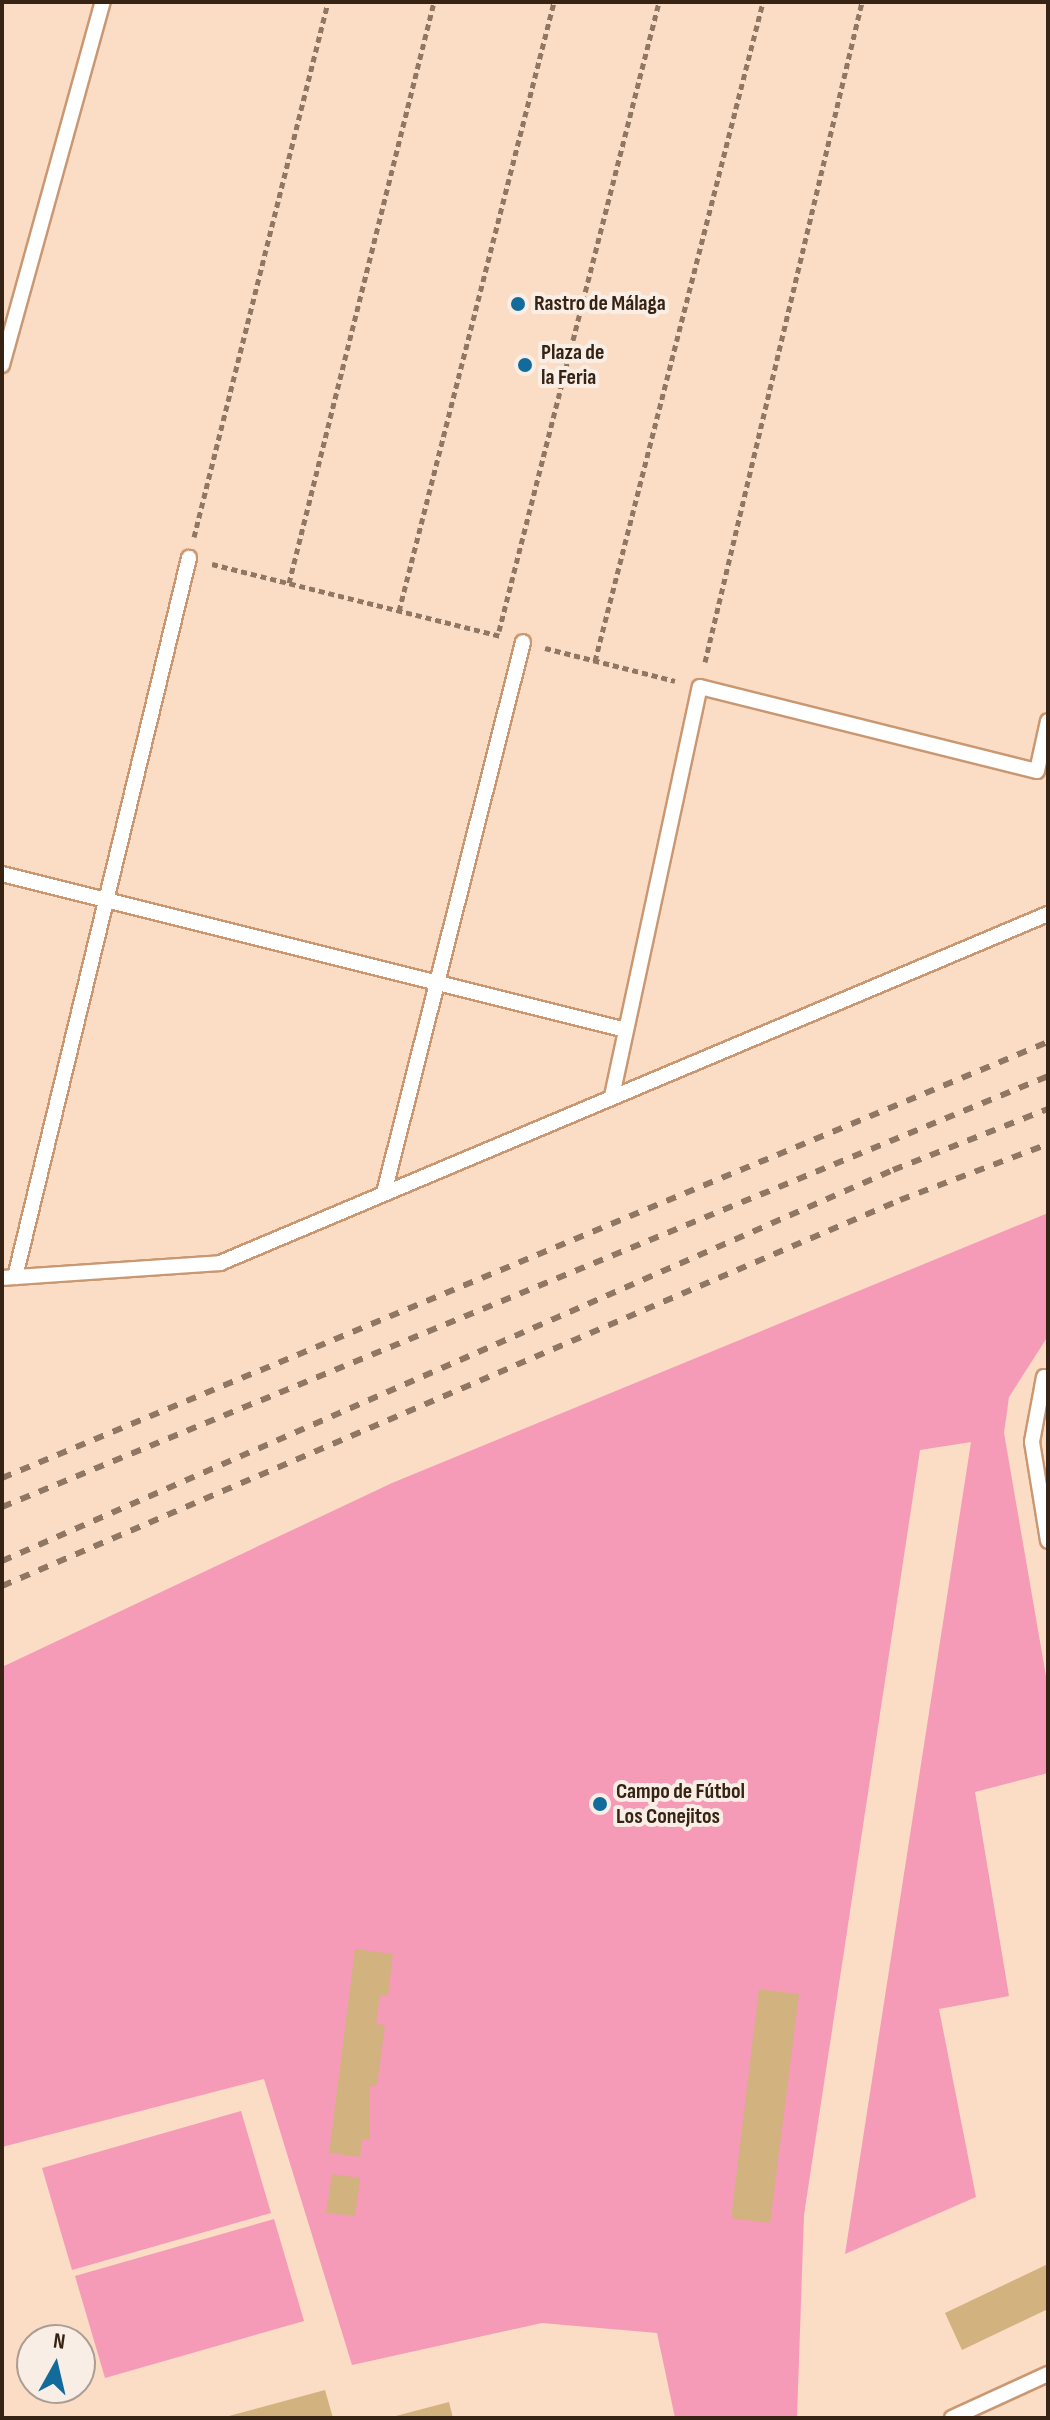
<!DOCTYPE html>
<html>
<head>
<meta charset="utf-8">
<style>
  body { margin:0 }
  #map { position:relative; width:1050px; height:2420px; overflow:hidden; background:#fbdcc5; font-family:"Sofia Sans Condensed",sans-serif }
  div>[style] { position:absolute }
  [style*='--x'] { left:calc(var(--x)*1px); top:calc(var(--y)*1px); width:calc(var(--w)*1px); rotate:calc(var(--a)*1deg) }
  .green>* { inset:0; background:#f59bb8 }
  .building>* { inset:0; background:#d2b27e }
  .path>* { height:5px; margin-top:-2.5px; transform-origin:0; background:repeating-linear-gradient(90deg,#8f7763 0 6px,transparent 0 10px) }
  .roads { filter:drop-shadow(2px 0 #c99872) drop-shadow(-2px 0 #c99872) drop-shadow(0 2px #c99872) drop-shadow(0 -2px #c99872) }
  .service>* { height:14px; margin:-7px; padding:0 7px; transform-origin:7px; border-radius:7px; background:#fff }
  .rail>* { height:6px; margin-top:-3px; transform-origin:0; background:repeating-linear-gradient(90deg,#8f7764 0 10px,transparent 0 20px) }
  .dots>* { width:22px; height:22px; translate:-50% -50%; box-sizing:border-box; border:4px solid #f9eee6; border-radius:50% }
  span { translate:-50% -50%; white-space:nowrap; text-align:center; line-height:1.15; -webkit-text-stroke:8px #f9eee6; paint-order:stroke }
  .poi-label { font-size:22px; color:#362313; font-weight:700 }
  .left { translate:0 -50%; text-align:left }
  .frame { position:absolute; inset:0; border:4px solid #362313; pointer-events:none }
  .north { position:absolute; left:16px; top:2324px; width:80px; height:80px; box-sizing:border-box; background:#f9eee6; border:2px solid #ab9d92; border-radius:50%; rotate:8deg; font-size:22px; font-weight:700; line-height:32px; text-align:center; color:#362313 }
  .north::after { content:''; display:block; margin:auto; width:28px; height:36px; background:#126b9b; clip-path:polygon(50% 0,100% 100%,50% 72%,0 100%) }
</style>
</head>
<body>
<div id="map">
  <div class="green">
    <div style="clip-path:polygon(1048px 1213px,1048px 1336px,1009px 1397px,1004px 1433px,1048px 1688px,1048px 1773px,975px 1792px,1009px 1996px,939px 2009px,976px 2197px,845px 2254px,971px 1442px,920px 1450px,804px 2215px,797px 2418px,675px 2418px,657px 2333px,542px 2323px,352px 2365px,264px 2079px,2px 2147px,2px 1667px,392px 1483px)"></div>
    <div style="clip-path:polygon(241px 2111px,271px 2213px,72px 2270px,42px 2168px)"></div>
    <div style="clip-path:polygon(274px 2219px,304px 2321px,105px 2378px,75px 2276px)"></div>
  </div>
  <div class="building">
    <div style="clip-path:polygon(355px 1949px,393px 1954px,388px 1996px,380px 1995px,376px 2024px,385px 2025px,377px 2086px,370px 2086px,370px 2140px,362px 2139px,360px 2157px,329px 2153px)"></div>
    <div style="clip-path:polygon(759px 1989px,799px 1994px,770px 2223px,731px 2218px)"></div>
    <div style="clip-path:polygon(332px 2174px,360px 2178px,355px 2216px,326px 2213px)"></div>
    <div style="clip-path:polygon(1048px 2264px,1048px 2309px,962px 2350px,945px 2313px)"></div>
    <div style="clip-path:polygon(325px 2390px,333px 2418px,225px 2418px,225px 2417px)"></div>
    <div style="clip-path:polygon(449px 2402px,453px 2418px,392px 2418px,392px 2417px)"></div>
  </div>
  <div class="path">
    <div style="--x:194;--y:537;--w:552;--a:-75.94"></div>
    <div style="--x:212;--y:564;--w:298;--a:14"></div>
    <div style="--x:289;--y:583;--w:599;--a:-75.99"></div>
    <div style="--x:399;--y:611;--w:628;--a:-75.72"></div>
    <div style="--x:499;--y:631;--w:649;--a:-75.73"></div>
    <div style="--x:545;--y:648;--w:134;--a:14.2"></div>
    <div style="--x:595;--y:661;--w:680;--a:-75.7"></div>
    <div style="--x:705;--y:662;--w:678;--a:-76.62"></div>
  </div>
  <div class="roads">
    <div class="service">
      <div style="--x:2;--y:365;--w:377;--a:-74.5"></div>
      <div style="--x:2;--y:874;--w:643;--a:14.04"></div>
      <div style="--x:612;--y:1096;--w:418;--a:-77.9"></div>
      <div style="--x:700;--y:687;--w:347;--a:14"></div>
      <div style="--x:1037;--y:771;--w:51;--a:-77.6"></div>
      <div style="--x:384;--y:1193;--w:568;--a:-75.84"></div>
      <div style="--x:15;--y:1277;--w:740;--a:-76.4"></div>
      <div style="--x:2;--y:1278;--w:219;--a:-3.9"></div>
      <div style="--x:220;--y:1263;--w:899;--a:-22.86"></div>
      <div style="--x:1044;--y:1377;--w:66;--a:100.5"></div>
      <div style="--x:1032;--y:1442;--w:100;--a:80.8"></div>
      <div style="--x:952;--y:2418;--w:106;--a:-24.6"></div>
    </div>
  </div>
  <div class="rail">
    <div style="--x:2;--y:1478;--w:1133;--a:-22.63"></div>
    <div style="--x:2;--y:1507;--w:1131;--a:-22.39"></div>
    <div style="--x:2;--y:1561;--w:973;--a:-23.69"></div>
    <div style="--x:893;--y:1170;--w:167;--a:-21.5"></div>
    <div style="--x:2;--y:1586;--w:977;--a:-23.26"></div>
    <div style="--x:900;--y:1200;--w:158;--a:-20.7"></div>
  </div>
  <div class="dots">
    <div style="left:518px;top:304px;background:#126b9b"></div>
    <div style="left:525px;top:365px;background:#126b9b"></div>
    <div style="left:600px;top:1804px;background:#126b9b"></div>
  </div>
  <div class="poi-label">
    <span class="left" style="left:534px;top:304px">Rastro de Málaga</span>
    <span class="left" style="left:541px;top:365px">Plaza de<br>la Feria</span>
    <span class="left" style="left:616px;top:1804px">Campo de Fútbol<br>Los Conejitos</span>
  </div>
  <div class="frame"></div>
  <div class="north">N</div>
</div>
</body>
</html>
